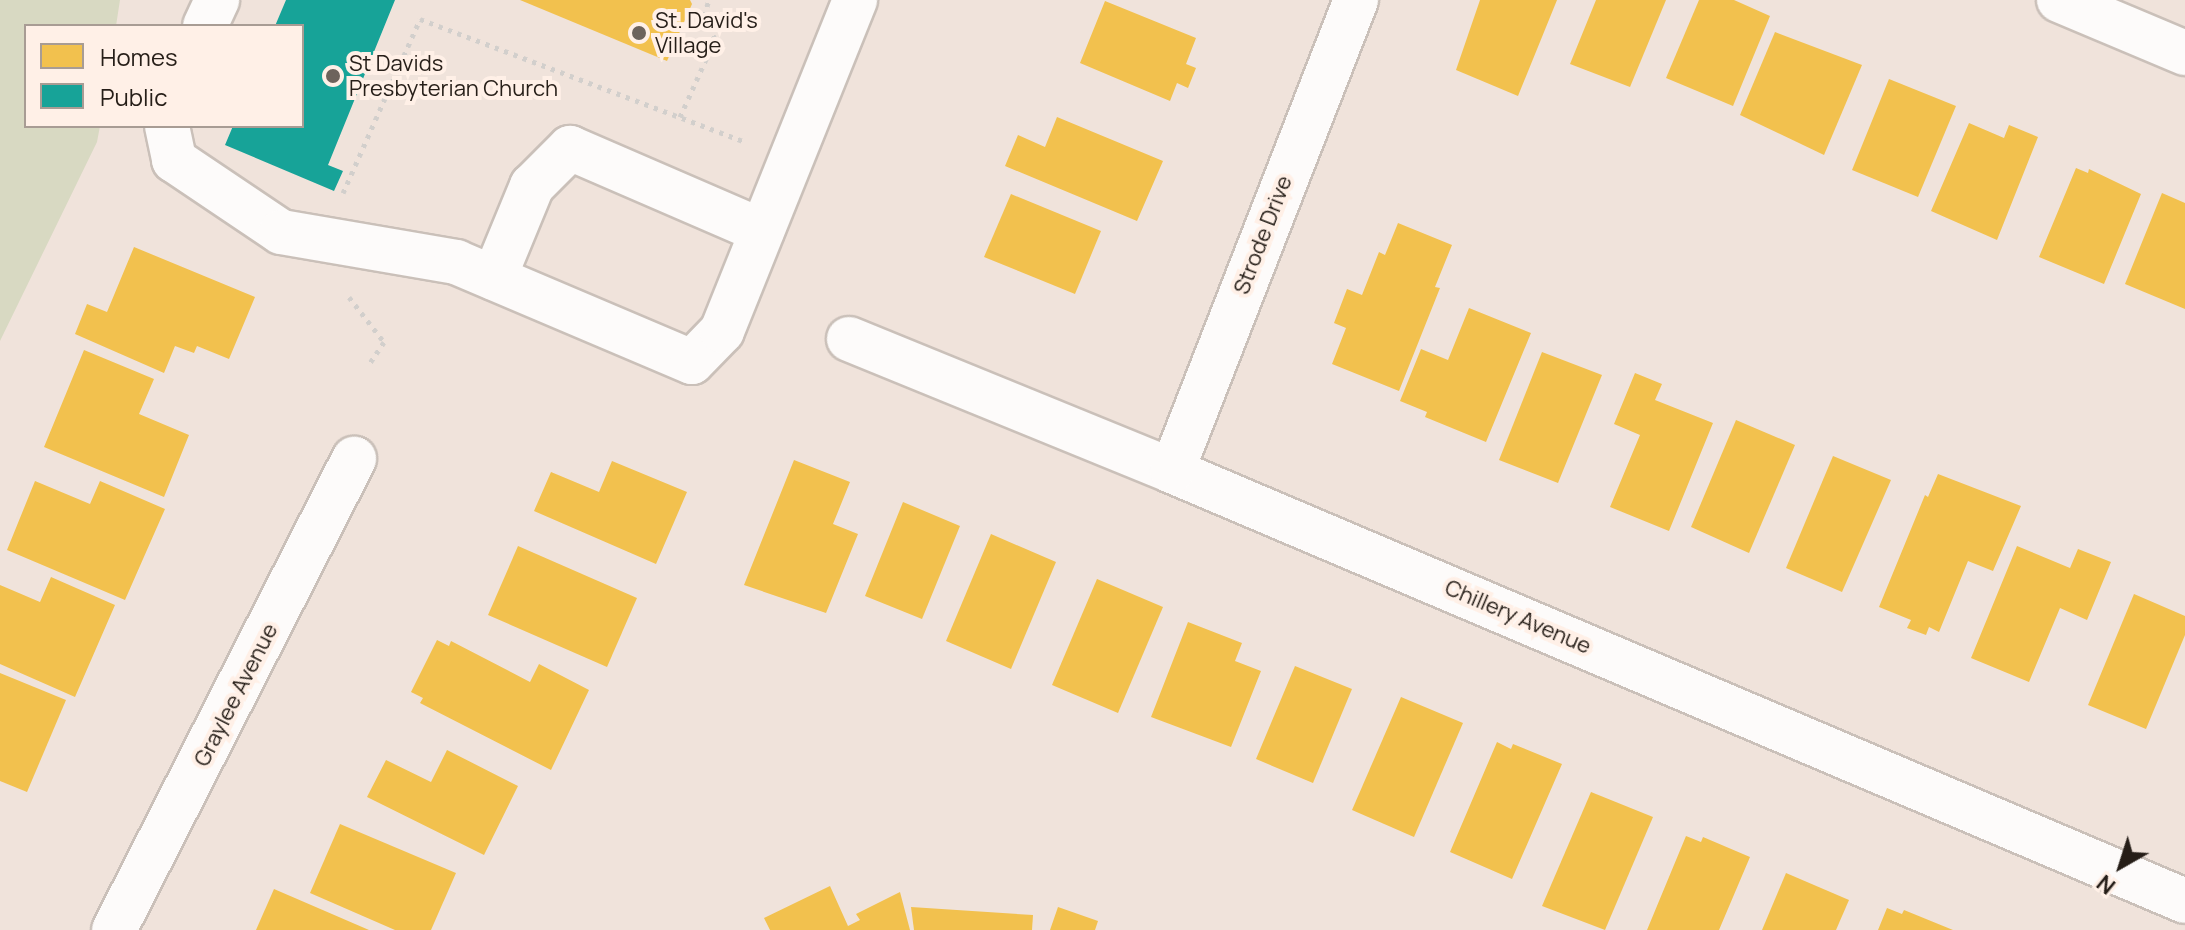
<!DOCTYPE html>
<html>
<head>
<meta charset="utf-8">
<style>
  body { margin:0 }
  #map { position:relative; width:2185px; height:930px; overflow:hidden; background:#f0e3db; font-family:Manrope,sans-serif }
  div>[style] { position:absolute }
  [style*='--x'] { left:calc(var(--x)*1px); top:calc(var(--y)*1px); width:calc(var(--w)*1px); rotate:calc(var(--a)*1deg) }
  .green>* { inset:0; background:#d8d9c2 }
  .homes>* { inset:0; background:#f2c14e }
  .public>* { inset:0; background:#17a398 }
  .path>* { height:5px; margin-top:-2.5px; transform-origin:0; background:repeating-linear-gradient(90deg,#d2cfcc 0 4px,transparent 0 10px) }
  .roads { filter:drop-shadow(2px 0 #cac0b9) drop-shadow(-2px 0 #cac0b9) drop-shadow(0 2px #cac0b9) drop-shadow(0 -2px #cac0b9) }
  .minor>* { height:44px; margin:-22px; padding:0 22px; transform-origin:22px; border-radius:22px; background:#fdfbfa }
  .dots>* { width:22px; height:22px; translate:-50% -50%; box-sizing:border-box; border:4px solid #fff0e7; border-radius:50% }
  span { translate:-50% -50%; white-space:nowrap; text-align:center; line-height:1.15; -webkit-text-stroke:8px #fff0e7; paint-order:stroke }
  .poi-label { font-size:22px; color:#261e18 }
  .left { translate:0 -50%; text-align:left }
  .street-label { font-size:22px; color:#261e18 }
  .legend { position:absolute; left:24px; top:24px; width:280px; height:104px; box-sizing:border-box; background:#fff0e7; border:2px solid #a89c94; margin:0; padding:10px 14px; list-style:none; font-size:24px; color:#261e18 }
  .legend li { display:flex; align-items:center; gap:16px; height:40px }
  .legend b { width:40px; border:2px solid #a89c94 }
  .north { position:absolute; left:2081px; top:826px; width:80px; height:80px; -webkit-text-stroke:6px #fff0e7; paint-order:stroke; rotate:219deg; font-size:22px; font-weight:700; line-height:32px; text-align:center; color:#261e18 }
  .north::after { content:''; display:block; margin:auto; width:28px; height:36px; background:#261e18; clip-path:polygon(50% 0,100% 100%,50% 72%,0 100%) }
</style>
</head>
<body>
<div id="map">
  <div class="green">
    <div style="clip-path:polygon(0 0,120px 0,116px 26px,26px 26px,26px 126px,100px 126px,97px 142px,0 341px)"></div>
  </div>
  <div class="homes">
    <div style="clip-path:polygon(520px 0,690px 0,692px 4px,667px 61px)"></div>
    <div style="clip-path:polygon(1480px 0,1557px 0,1518px 96px,1456px 70px)"></div>
    <div style="clip-path:polygon(1596px 0,1666px 0,1630px 87px,1570px 64px)"></div>
    <div style="clip-path:polygon(1699px 0,1734px 0,1770px 16px,1733px 106px,1666px 78px)"></div>
    <div style="clip-path:polygon(1105px 1px,1196px 38px,1186px 64px,1196px 68px,1188px 88px,1177px 83px,1170px 101px,1080px 63px)"></div>
    <div style="clip-path:polygon(1775px 32px,1862px 65px,1824px 155px,1740px 115px)"></div>
    <div style="clip-path:polygon(1889px 79px,1956px 106px,1918px 197px,1852px 170px)"></div>
    <div style="clip-path:polygon(1057px 117px,1163px 161px,1137px 221px,1005px 166px,1018px 135px,1045px 147px)"></div>
    <div style="clip-path:polygon(1969px 123px,2004px 138px,2009px 125px,2038px 137px,1997px 240px,1931px 211px)"></div>
    <div style="clip-path:polygon(2076px 168px,2088px 173px,2089px 169px,2141px 194px,2104px 284px,2039px 257px)"></div>
    <div style="clip-path:polygon(2162px 193px,2185px 203px,2185px 309px,2125px 284px)"></div>
    <div style="clip-path:polygon(1011px 194px,1101px 231px,1075px 294px,984px 257px)"></div>
    <div style="clip-path:polygon(1398px 223px,1452px 245px,1435px 287px,1440px 288px,1399px 391px,1332px 364px,1346px 328px,1334px 323px,1347px 289px,1362px 295px,1379px 252px,1385px 255px)"></div>
    <div style="clip-path:polygon(134px 247px,255px 297px,229px 359px,197px 346px,194px 353px,175px 346px,164px 373px,75px 334px,87px 304px,107px 312px)"></div>
    <div style="clip-path:polygon(1469px 308px,1531px 333px,1486px 442px,1425px 417px,1427px 412px,1400px 401px,1421px 349px,1448px 360px)"></div>
    <div style="clip-path:polygon(84px 350px,154px 379px,139px 414px,189px 435px,164px 497px,44px 447px)"></div>
    <div style="clip-path:polygon(1542px 352px,1602px 375px,1558px 483px,1499px 460px)"></div>
    <div style="clip-path:polygon(1635px 373px,1662px 384px,1655px 400px,1713px 423px,1669px 531px,1610px 507px,1640px 435px,1614px 424px)"></div>
    <div style="clip-path:polygon(1736px 420px,1795px 445px,1749px 553px,1691px 527px)"></div>
    <div style="clip-path:polygon(1833px 456px,1891px 480px,1842px 592px,1786px 568px)"></div>
    <div style="clip-path:polygon(794px 460px,850px 482px,833px 524px,858px 534px,826px 613px,744px 585px)"></div>
    <div style="clip-path:polygon(612px 461px,687px 492px,656px 564px,534px 511px,551px 472px,599px 492px)"></div>
    <div style="clip-path:polygon(1938px 474px,2021px 506px,1993px 571px,1968px 561px,1939px 632px,1929px 627px,1926px 635px,1907px 628px,1911px 620px,1879px 607px,1925px 495px,1928px 497px)"></div>
    <div style="clip-path:polygon(35px 481px,90px 504px,100px 481px,165px 509px,125px 600px,7px 550px)"></div>
    <div style="clip-path:polygon(903px 502px,960px 526px,922px 619px,865px 596px)"></div>
    <div style="clip-path:polygon(991px 534px,1056px 562px,1011px 669px,946px 641px)"></div>
    <div style="clip-path:polygon(518px 546px,637px 598px,607px 667px,488px 615px)"></div>
    <div style="clip-path:polygon(2017px 546px,2070px 568px,2078px 549px,2111px 562px,2087px 620px,2060px 608px,2029px 682px,1971px 658px)"></div>
    <div style="clip-path:polygon(51px 577px,115px 605px,75px 697px,0 664px,0 585px,40px 602px)"></div>
    <div style="clip-path:polygon(1097px 579px,1163px 607px,1118px 713px,1052px 685px)"></div>
    <div style="clip-path:polygon(2134px 594px,2185px 616px,2185px 635px,2146px 729px,2088px 705px)"></div>
    <div style="clip-path:polygon(1188px 622px,1242px 643px,1235px 661px,1261px 671px,1231px 747px,1151px 717px)"></div>
    <div style="clip-path:polygon(437px 640px,449px 646px,451px 641px,530px 682px,539px 664px,589px 690px,551px 770px,420px 703px,423px 698px,411px 692px)"></div>
    <div style="clip-path:polygon(1295px 666px,1352px 689px,1313px 783px,1256px 759px)"></div>
    <div style="clip-path:polygon(0 673px,66px 700px,27px 792px,0 781px)"></div>
    <div style="clip-path:polygon(1401px 697px,1463px 723px,1414px 837px,1352px 810px)"></div>
    <div style="clip-path:polygon(1497px 742px,1511px 749px,1513px 744px,1562px 764px,1512px 879px,1450px 852px)"></div>
    <div style="clip-path:polygon(447px 750px,518px 786px,484px 855px,367px 797px,386px 760px,431px 782px)"></div>
    <div style="clip-path:polygon(1591px 792px,1653px 817px,1605px 930px,1542px 906px)"></div>
    <div style="clip-path:polygon(340px 824px,456px 873px,431px 930px,395px 930px,310px 893px)"></div>
    <div style="clip-path:polygon(1686px 836px,1701px 842px,1703px 837px,1750px 857px,1719px 930px,1647px 930px)"></div>
    <div style="clip-path:polygon(1786px 873px,1849px 900px,1836px 930px,1762px 930px)"></div>
    <div style="clip-path:polygon(830px 886px,848px 926px,860px 920px,856px 914px,900px 892px,910px 930px,770px 930px,764px 918px)"></div>
    <div style="clip-path:polygon(274px 889px,369px 930px,256px 930px)"></div>
    <div style="clip-path:polygon(911px 907px,1033px 915px,1032px 930px,914px 930px)"></div>
    <div style="clip-path:polygon(1058px 907px,1098px 921px,1095px 930px,1050px 930px)"></div>
    <div style="clip-path:polygon(1887px 908px,1902px 914px,1904px 910px,1953px 930px,1878px 930px)"></div>
  </div>
  <div class="public">
    <div style="clip-path:polygon(286px 0,395px 0,328px 165px,343px 171px,334px 191px,225px 145px,233px 126px,302px 126px,302px 26px,275px 26px)"></div>
  </div>
  <div class="path">
    <div style="--x:680;--y:117;--w:85;--a:-65.8"></div>
    <div style="--x:715;--y:39;--w:25;--a:-116"></div>
    <div style="--x:704;--y:16;--w:17;--a:-73"></div>
    <div style="--x:343;--y:193;--w:190;--a:-66.1"></div>
    <div style="--x:420;--y:19;--w:347;--a:20.7"></div>
    <div style="--x:349;--y:297;--w:57;--a:52.1"></div>
    <div style="--x:384;--y:342;--w:29;--a:124"></div>
  </div>
  <div class="roads">
    <div class="minor">
      <div style="--x:2059;--y:0;--w:137;--a:22.8"></div>
      <div style="--x:205;--y:26;--w:29;--a:-65"></div>
      <div style="--x:167;--y:126;--w:35;--a:78"></div>
      <div style="--x:174;--y:160;--w:129;--a:33.9"></div>
      <div style="--x:281;--y:232;--w:178;--a:9.7"></div>
      <div style="--x:456;--y:262;--w:256;--a:23"></div>
      <div style="--x:692;--y:362;--w:43;--a:-45.9"></div>
      <div style="--x:722;--y:331;--w:357;--a:-68.1"></div>
      <div style="--x:494;--y:278;--w:100;--a:-67.6"></div>
      <div style="--x:532;--y:186;--w:54;--a:-45"></div>
      <div style="--x:570;--y:148;--w:209;--a:23.4"></div>
      <div style="--x:849;--y:339;--w:349;--a:22.2"></div>
      <div style="--x:1172;--y:471;--w:1100;--a:23"></div>
      <div style="--x:1172;--y:471;--w:506;--a:-68.66"></div>
      <div style="--x:114;--y:930;--w:529;--a:-63"></div>
    </div>
  </div>
  <div class="dots">
    <div style="left:639px;top:33px;background:#6d635c"></div>
    <div style="left:333px;top:76px;background:#6d635c"></div>
  </div>
  <div class="poi-label">
    <span class="left" style="left:655px;top:33px">St. David's<br>Village</span>
    <span class="left" style="left:349px;top:76px">St Davids<br>Presbyterian Church</span>
  </div>
  <div class="street-label">
    <span style="left:1263px;top:235px;rotate:-69deg">Strode Drive</span>
    <span style="left:1518px;top:617px;rotate:23deg">Chillery Avenue</span>
    <span style="left:236px;top:695px;rotate:-63deg">Graylee Avenue</span>
  </div>
  <ul class="legend">
  <li><b style="height:22px;background:#f2c14e"></b>Homes</li>
  <li><b style="height:22px;background:#17a398"></b>Public</li>
  </ul>
  <div class="north">N</div>
</div>
</body>
</html>
